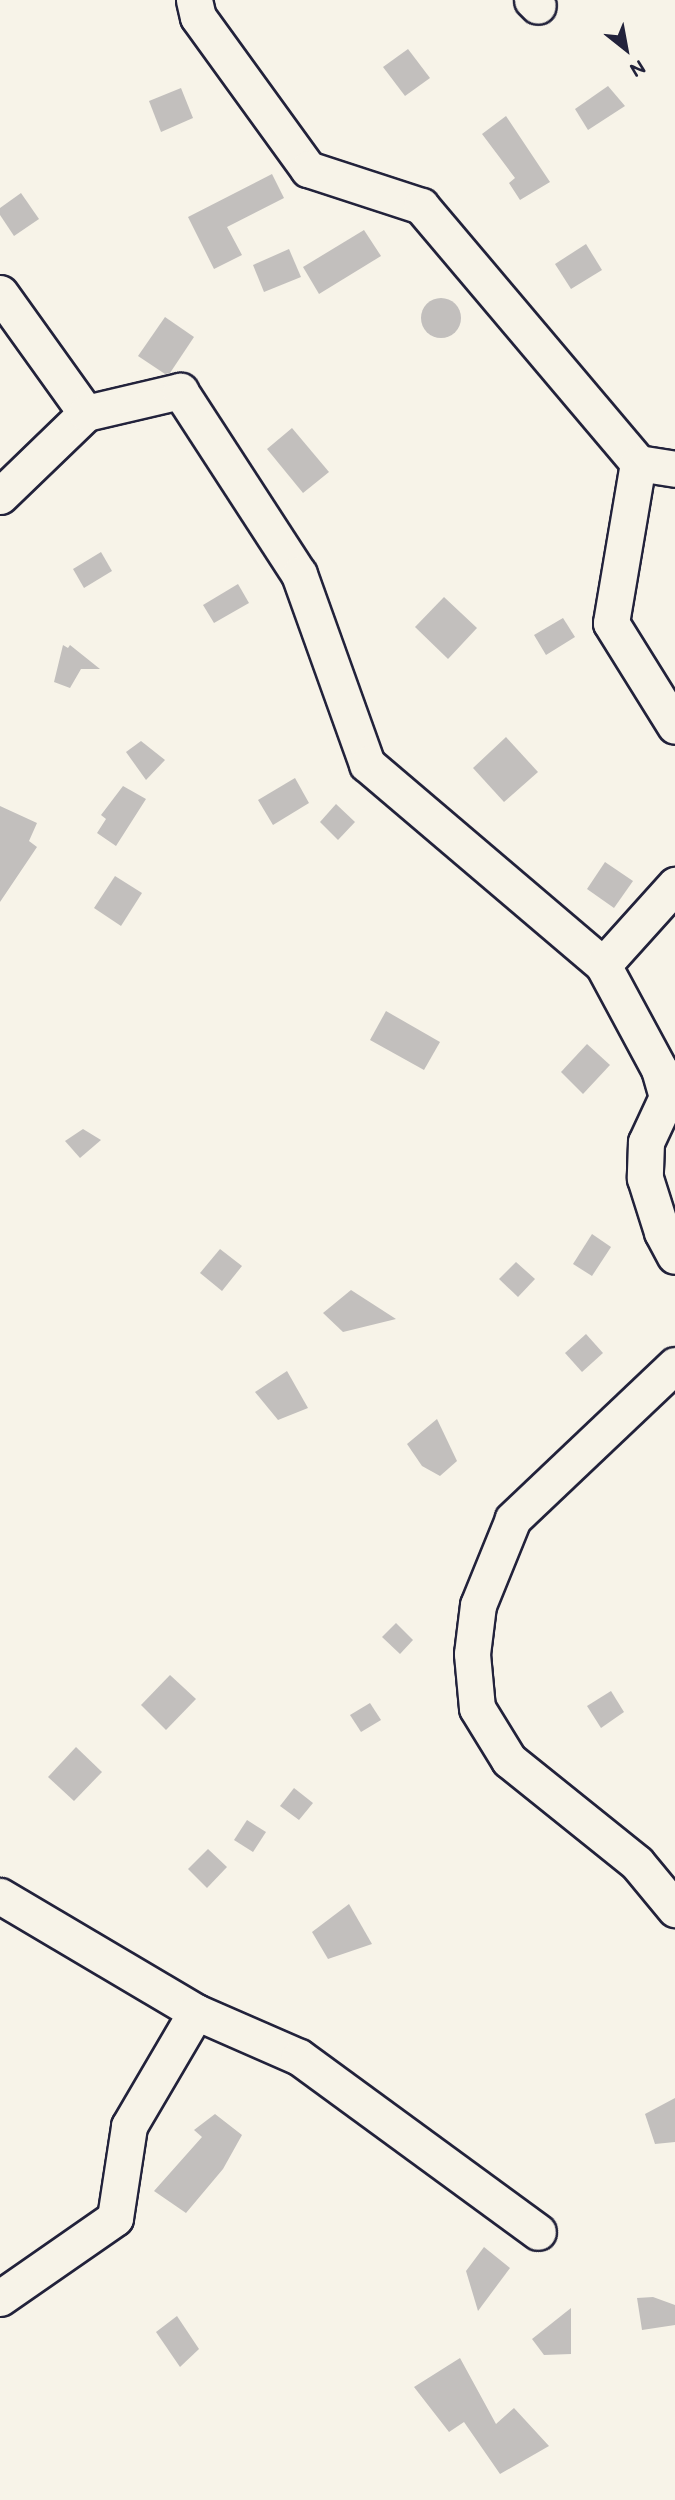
<!DOCTYPE html>
<html>
<head>
<meta charset="utf-8">
<style>
  body { margin:0 }
  #map { position:relative; width:675px; height:2500px; overflow:hidden; background:#f7f3e8; font-family:"Balsamiq Sans",sans-serif }
  div>[style] { position:absolute }
  [style*='--x'] { left:calc(var(--x)*1px); top:calc(var(--y)*1px); width:calc(var(--w)*1px); rotate:calc(var(--a)*1deg) }
  .building>* { inset:0; background:#c2bfbd }
  .round { border-radius:50% }
  .roads { filter:drop-shadow(2px 0 #22223b) drop-shadow(-2px 0 #22223b) drop-shadow(0 2px #22223b) drop-shadow(0 -2px #22223b) }
  .minor>* { height:35px; margin:-17.5px; padding:0 17.5px; transform-origin:17.5px; border-radius:17.5px; background:#f7f3e8 }
  span { translate:-50% -50%; white-space:nowrap; text-align:center; line-height:1.15; -webkit-text-stroke:6px #f7f3e8; paint-order:stroke }
  .north { position:absolute; left:591px; top:14px; width:70px; height:70px; -webkit-text-stroke:5px #f7f3e8; paint-order:stroke; rotate:149deg; font-size:19px; font-weight:700; line-height:28px; text-align:center; color:#22223b }
  .north::after { content:''; display:block; margin:auto; width:24px; height:32px; background:#22223b; clip-path:polygon(50% 0,100% 100%,50% 72%,0 100%) }
</style>
</head>
<body>
<div id="map">
  <div class="building">
    <div style="clip-path:polygon(408px 49px,430px 78px,405px 96px,383px 67px)"></div>
    <div style="clip-path:polygon(608px 86px,625px 106px,588px 130px,575px 109px)"></div>
    <div style="clip-path:polygon(181px 88px,193px 118px,161px 132px,149px 101px)"></div>
    <div style="clip-path:polygon(506px 116px,550px 182px,520px 200px,509px 183px,515px 178px,482px 134px)"></div>
    <div style="clip-path:polygon(272px 174px,284px 198px,227px 227px,242px 255px,214px 269px,188px 217px)"></div>
    <div style="clip-path:polygon(21px 193px,39px 219px,14px 236px,0 215px,0 208px)"></div>
    <div style="clip-path:polygon(364px 230px,381px 256px,319px 294px,303px 267px)"></div>
    <div style="clip-path:polygon(586px 244px,602px 270px,571px 289px,555px 264px)"></div>
    <div style="clip-path:polygon(289px 249px,301px 277px,264px 292px,253px 265px)"></div>
    <div class="round" style="left:421px;top:298px;width:40px;height:40px"></div>
    <div style="clip-path:polygon(165px 317px,194px 337px,170px 373px,165px 374px,138px 356px)"></div>
    <div style="clip-path:polygon(292px 428px,329px 472px,303px 493px,267px 449px)"></div>
    <div style="clip-path:polygon(101px 552px,112px 571px,84px 588px,73px 569px)"></div>
    <div style="clip-path:polygon(238px 584px,249px 603px,214px 623px,203px 605px)"></div>
    <div style="clip-path:polygon(444px 597px,477px 628px,448px 659px,415px 627px)"></div>
    <div style="clip-path:polygon(563px 618px,575px 637px,546px 655px,534px 635px)"></div>
    <div style="clip-path:polygon(63px 645px,68px 648px,70px 645px,100px 669px,81px 669px,70px 688px,54px 682px)"></div>
    <div style="clip-path:polygon(506px 737px,538px 772px,504px 802px,473px 768px)"></div>
    <div style="clip-path:polygon(141px 741px,165px 760px,146px 780px,126px 752px)"></div>
    <div style="clip-path:polygon(295px 778px,309px 803px,273px 825px,258px 800px)"></div>
    <div style="clip-path:polygon(123px 786px,146px 799px,116px 846px,97px 833px,106px 819px,101px 815px)"></div>
    <div style="clip-path:polygon(336px 804px,355px 822px,338px 840px,320px 822px)"></div>
    <div style="clip-path:polygon(0 806px,37px 823px,29px 841px,37px 847px,0 902px)"></div>
    <div style="clip-path:polygon(605px 862px,633px 881px,614px 908px,587px 889px)"></div>
    <div style="clip-path:polygon(115px 876px,142px 893px,121px 926px,94px 908px)"></div>
    <div style="clip-path:polygon(386px 1011px,440px 1042px,424px 1070px,370px 1040px)"></div>
    <div style="clip-path:polygon(587px 1044px,610px 1065px,583px 1094px,561px 1072px)"></div>
    <div style="clip-path:polygon(83px 1129px,101px 1140px,80px 1158px,65px 1141px)"></div>
    <div style="clip-path:polygon(592px 1234px,611px 1247px,592px 1276px,573px 1264px)"></div>
    <div style="clip-path:polygon(220px 1249px,242px 1266px,222px 1291px,200px 1273px)"></div>
    <div style="clip-path:polygon(516px 1262px,535px 1279px,518px 1297px,499px 1279px)"></div>
    <div style="clip-path:polygon(351px 1290px,396px 1319px,343px 1332px,323px 1313px)"></div>
    <div style="clip-path:polygon(586px 1334px,603px 1353px,582px 1372px,565px 1353px)"></div>
    <div style="clip-path:polygon(287px 1371px,308px 1408px,278px 1420px,255px 1392px)"></div>
    <div style="clip-path:polygon(437px 1419px,457px 1461px,440px 1476px,422px 1466px,407px 1444px)"></div>
    <div style="clip-path:polygon(396px 1623px,413px 1640px,400px 1654px,382px 1637px)"></div>
    <div style="clip-path:polygon(170px 1675px,196px 1699px,166px 1730px,141px 1705px)"></div>
    <div style="clip-path:polygon(611px 1691px,624px 1712px,601px 1728px,587px 1706px)"></div>
    <div style="clip-path:polygon(370px 1703px,381px 1720px,361px 1732px,350px 1715px)"></div>
    <div style="clip-path:polygon(76px 1747px,102px 1772px,74px 1801px,48px 1777px)"></div>
    <div style="clip-path:polygon(294px 1788px,313px 1803px,299px 1820px,280px 1806px)"></div>
    <div style="clip-path:polygon(247px 1820px,266px 1832px,253px 1852px,234px 1840px)"></div>
    <div style="clip-path:polygon(208px 1849px,227px 1867px,207px 1888px,188px 1869px)"></div>
    <div style="clip-path:polygon(349px 1904px,372px 1944px,328px 1959px,312px 1932px)"></div>
    <div style="clip-path:polygon(675px 2098px,675px 2142px,655px 2144px,645px 2114px)"></div>
    <div style="clip-path:polygon(215px 2114px,242px 2135px,223px 2169px,186px 2213px,154px 2191px,202px 2137px,194px 2130px)"></div>
    <div style="clip-path:polygon(484px 2247px,510px 2268px,478px 2311px,466px 2271px)"></div>
    <div style="clip-path:polygon(653px 2297px,675px 2305px,675px 2325px,642px 2330px,637px 2298px)"></div>
    <div style="clip-path:polygon(571px 2308px,571px 2354px,544px 2355px,532px 2339px)"></div>
    <div style="clip-path:polygon(177px 2316px,199px 2349px,180px 2367px,156px 2332px)"></div>
    <div style="clip-path:polygon(460px 2358px,496px 2424px,514px 2408px,549px 2446px,500px 2474px,464px 2422px,449px 2432px,414px 2387px)"></div>
  </div>
  <div class="roads">
    <div class="minor">
      <div style="--x:194;--y:0;--w:17;--a:77"></div>
      <div style="--x:198;--y:17;--w:188;--a:54.1"></div>
      <div style="--x:308;--y:169;--w:119;--a:18.1"></div>
      <div style="--x:421;--y:206;--w:336;--a:49.8"></div>
      <div style="--x:638;--y:463;--w:162;--a:99.6"></div>
      <div style="--x:611;--y:623;--w:121;--a:58.1"></div>
      <div style="--x:532;--y:0;--w:8;--a:45"></div>
      <div style="--x:0;--y:293;--w:148;--a:54.4"></div>
      <div style="--x:638;--y:463;--w:37;--a:9"></div>
      <div style="--x:0;--y:496;--w:120;--a:-44"></div>
      <div style="--x:86;--y:413;--w:97;--a:-13.2"></div>
      <div style="--x:180;--y:391;--w:218;--a:57"></div>
      <div style="--x:299;--y:574;--w:202;--a:70.3"></div>
      <div style="--x:367;--y:764;--w:310;--a:40.4"></div>
      <div style="--x:603;--y:965;--w:118;--a:61.7"></div>
      <div style="--x:659;--y:1069;--w:29;--a:74"></div>
      <div style="--x:667;--y:1097;--w:50;--a:115"></div>
      <div style="--x:646;--y:1142;--w:36;--a:92"></div>
      <div style="--x:645;--y:1178;--w:57;--a:72.5"></div>
      <div style="--x:662;--y:1232;--w:27;--a:62"></div>
      <div style="--x:603;--y:965;--w:108;--a:-48"></div>
      <div style="--x:675;--y:1365;--w:224;--a:136.5"></div>
      <div style="--x:513;--y:1519;--w:93;--a:112.1"></div>
      <div style="--x:478;--y:1605;--w:49;--a:97"></div>
      <div style="--x:472;--y:1654;--w:54;--a:84.7"></div>
      <div style="--x:477;--y:1708;--w:61;--a:58.4"></div>
      <div style="--x:509;--y:1760;--w:164;--a:38.8"></div>
      <div style="--x:637;--y:1863;--w:60;--a:50.4"></div>
      <div style="--x:0;--y:1896;--w:228;--a:30.6"></div>
      <div style="--x:0;--y:2298;--w:140;--a:-34.8"></div>
      <div style="--x:115;--y:2218;--w:93;--a:-81.3"></div>
      <div style="--x:129;--y:2126;--w:132;--a:-59.6"></div>
      <div style="--x:196;--y:2012;--w:112;--a:23.6"></div>
      <div style="--x:299;--y:2057;--w:296;--a:36.2"></div>
    </div>
  </div>
  <div class="north">N</div>
</div>
</body>
</html>
